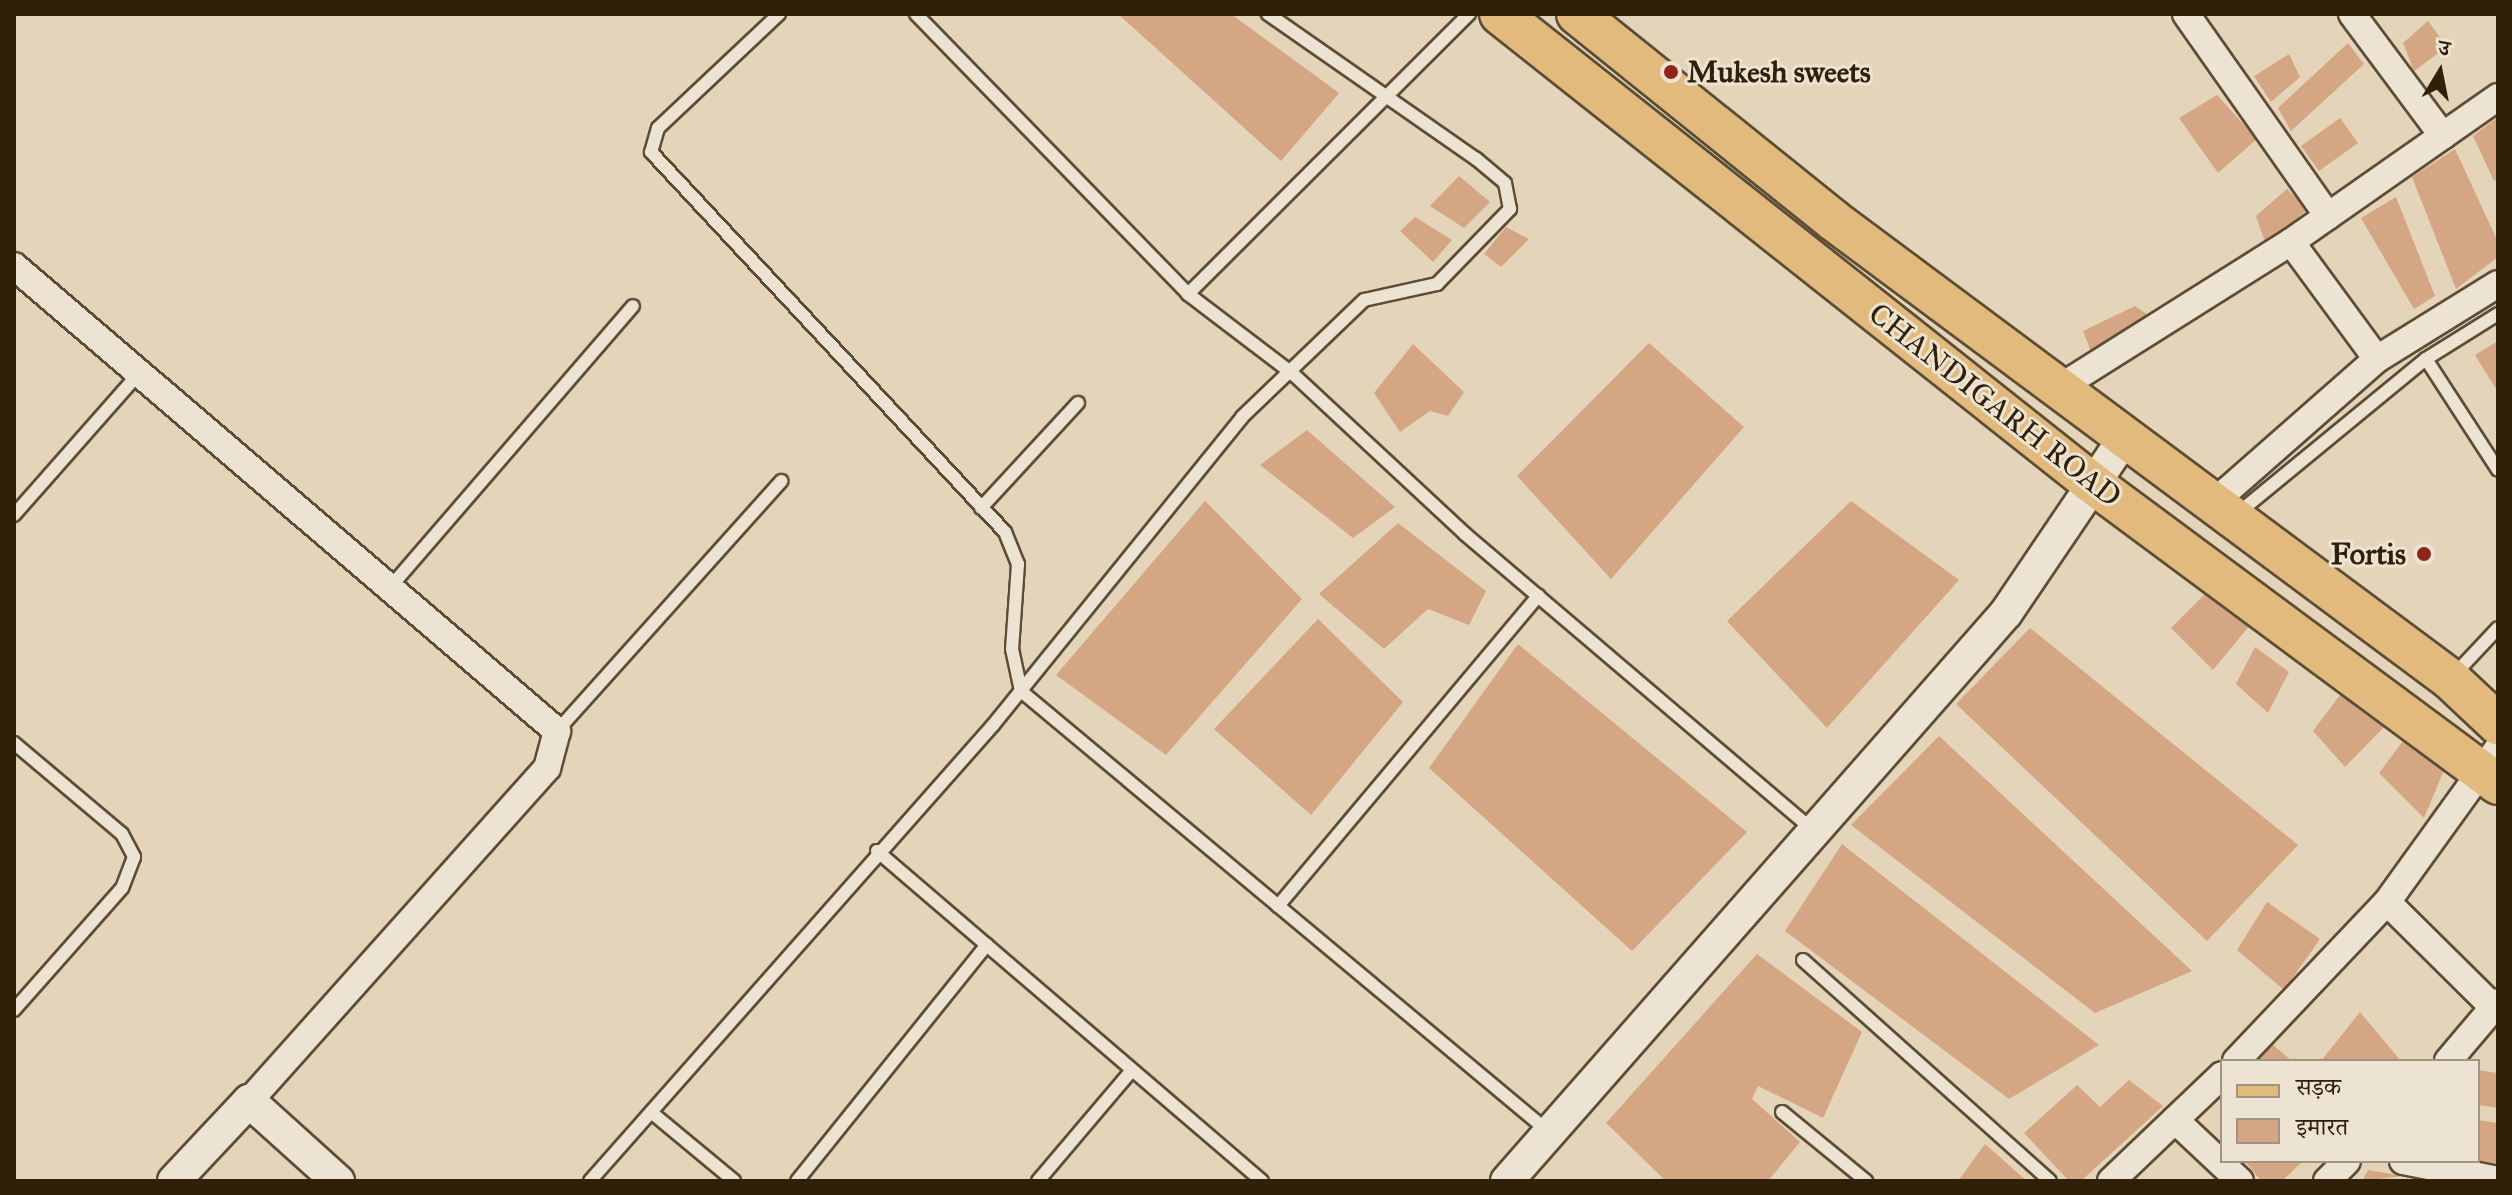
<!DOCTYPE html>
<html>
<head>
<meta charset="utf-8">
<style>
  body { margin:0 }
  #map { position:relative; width:2512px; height:1195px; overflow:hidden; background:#e4d4ba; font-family:"IM FELL Great Primer","Noto Serif Devanagari",serif }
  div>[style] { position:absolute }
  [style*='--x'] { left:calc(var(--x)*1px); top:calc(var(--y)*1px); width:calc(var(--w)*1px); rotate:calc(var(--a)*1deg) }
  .building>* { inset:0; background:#d5a684 }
  .roads { filter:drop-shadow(2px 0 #5d4d35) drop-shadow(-2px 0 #5d4d35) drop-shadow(0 2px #5d4d35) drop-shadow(0 -2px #5d4d35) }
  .service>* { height:12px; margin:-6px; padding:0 6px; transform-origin:6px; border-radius:6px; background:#ede3d2 }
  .minor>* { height:26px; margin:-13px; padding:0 13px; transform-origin:13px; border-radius:13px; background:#ede3d2 }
  .tertiary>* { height:32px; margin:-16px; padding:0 16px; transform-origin:16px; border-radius:16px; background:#ede3d2 }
  .primary>* { height:40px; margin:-20px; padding:0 20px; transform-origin:20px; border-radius:20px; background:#e2ba7d }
  .dots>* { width:22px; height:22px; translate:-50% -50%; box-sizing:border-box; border:4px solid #ede3d2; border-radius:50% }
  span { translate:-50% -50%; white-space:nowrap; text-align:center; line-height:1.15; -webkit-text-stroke:6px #ede3d2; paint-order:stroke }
  .poi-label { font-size:30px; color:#302009; font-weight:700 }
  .left { translate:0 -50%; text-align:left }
  .right { translate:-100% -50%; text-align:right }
  .street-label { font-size:30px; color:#302009 }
  .frame { position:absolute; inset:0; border:16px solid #302009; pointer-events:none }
  .legend { position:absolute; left:2220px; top:1059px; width:260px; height:104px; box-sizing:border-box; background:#ede3d2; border:2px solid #a19582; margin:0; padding:10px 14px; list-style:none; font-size:24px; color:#302009 }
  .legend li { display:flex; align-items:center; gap:16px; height:40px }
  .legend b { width:40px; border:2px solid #a19582 }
  .north { position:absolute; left:2400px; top:32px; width:80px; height:80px; -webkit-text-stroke:6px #ede3d2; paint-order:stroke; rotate:10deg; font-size:22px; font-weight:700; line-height:32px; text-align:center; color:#302009 }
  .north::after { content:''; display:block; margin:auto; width:28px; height:36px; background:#302009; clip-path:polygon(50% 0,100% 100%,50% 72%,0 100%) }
</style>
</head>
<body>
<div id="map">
  <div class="building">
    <div style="clip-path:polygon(1118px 14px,1231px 14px,1339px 93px,1281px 161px)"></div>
    <div style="clip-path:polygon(2428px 21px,2447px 47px,2414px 71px,2403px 43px)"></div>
    <div style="clip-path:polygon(2348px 43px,2364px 64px,2291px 131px,2278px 108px)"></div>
    <div style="clip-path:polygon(2289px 54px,2300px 77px,2271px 102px,2254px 76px)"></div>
    <div style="clip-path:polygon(2217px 95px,2257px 139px,2218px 173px,2179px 118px)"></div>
    <div style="clip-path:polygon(2498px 117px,2498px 179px,2494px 181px,2473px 136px)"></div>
    <div style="clip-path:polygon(2340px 118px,2358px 143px,2319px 171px,2301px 146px)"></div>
    <div style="clip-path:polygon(2455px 149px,2498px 242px,2498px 257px,2456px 289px,2412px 177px)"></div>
    <div style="clip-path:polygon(1459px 176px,1490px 202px,1464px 228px,1430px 206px)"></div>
    <div style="clip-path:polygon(2287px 189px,2308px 209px,2266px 245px,2256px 216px)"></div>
    <div style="clip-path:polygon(2396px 197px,2435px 296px,2414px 309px,2361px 218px)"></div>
    <div style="clip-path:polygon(1415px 217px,1452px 240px,1433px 262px,1400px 231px)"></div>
    <div style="clip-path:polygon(1506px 227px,1529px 239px,1501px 267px,1484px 254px)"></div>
    <div style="clip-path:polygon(2135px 306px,2148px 315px,2092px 354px,2083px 331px)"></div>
    <div style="clip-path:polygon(2498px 341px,2498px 392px,2475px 355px)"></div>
    <div style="clip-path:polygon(1649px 343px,1744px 427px,1611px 579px,1517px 476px)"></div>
    <div style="clip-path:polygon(1413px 344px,1464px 392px,1448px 416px,1430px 411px,1400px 432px,1374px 393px)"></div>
    <div style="clip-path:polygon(1307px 430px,1395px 507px,1353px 538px,1260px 465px)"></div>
    <div style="clip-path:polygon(1205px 501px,1302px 599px,1166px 755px,1056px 675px)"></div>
    <div style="clip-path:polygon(1851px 501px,1959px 580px,1827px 728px,1727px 621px)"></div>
    <div style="clip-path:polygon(1398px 523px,1486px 591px,1469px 625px,1428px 609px,1384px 649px,1319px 594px)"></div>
    <div style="clip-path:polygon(2211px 588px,2250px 625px,2213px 670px,2171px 628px)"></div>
    <div style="clip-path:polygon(1318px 619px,1403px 702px,1311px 815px,1214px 729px)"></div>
    <div style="clip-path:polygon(2030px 628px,2298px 845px,2207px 941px,1956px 704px)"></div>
    <div style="clip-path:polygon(1518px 644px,1747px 832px,1632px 951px,1429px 768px)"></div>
    <div style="clip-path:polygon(2255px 647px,2289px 672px,2268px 713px,2236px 684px)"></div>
    <div style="clip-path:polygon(2340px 695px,2385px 726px,2345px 767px,2313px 731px)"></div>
    <div style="clip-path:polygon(1939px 736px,2192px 971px,2095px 1013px,1851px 825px)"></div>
    <div style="clip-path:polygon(2406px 737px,2447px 763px,2424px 818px,2379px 773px)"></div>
    <div style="clip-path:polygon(1842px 844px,2099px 1045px,2009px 1099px,1785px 931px)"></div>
    <div style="clip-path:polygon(2267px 902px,2320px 939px,2284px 990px,2237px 950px)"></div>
    <div style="clip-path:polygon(1757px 954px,1862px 1032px,1823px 1118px,1758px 1086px,1752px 1099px,1800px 1142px,1768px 1181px,1666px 1181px,1606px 1123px)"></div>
    <div style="clip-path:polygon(2360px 1012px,2401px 1061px,2321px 1061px)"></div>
    <div style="clip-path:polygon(2266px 1039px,2292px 1061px,2252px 1061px)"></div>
    <div style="clip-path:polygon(2478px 1070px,2498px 1073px,2498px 1108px,2478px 1105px)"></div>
    <div style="clip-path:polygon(2129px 1080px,2163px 1106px,2081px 1181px,2069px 1181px,2024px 1133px,2077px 1085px,2100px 1107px)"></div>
    <div style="clip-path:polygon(2478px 1120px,2498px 1123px,2498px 1168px,2478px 1162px)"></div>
    <div style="clip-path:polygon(1985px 1144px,2027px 1181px,1958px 1181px)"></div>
    <div style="clip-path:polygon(2245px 1161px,2303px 1161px,2282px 1181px,2261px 1181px)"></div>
    <div style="clip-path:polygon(2368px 1170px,2403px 1176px,2362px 1181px)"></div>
  </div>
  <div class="roads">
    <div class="service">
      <div style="--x:779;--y:14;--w:166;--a:136.7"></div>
      <div style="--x:658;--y:128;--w:25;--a:106"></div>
      <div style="--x:651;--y:152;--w:519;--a:47.03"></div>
      <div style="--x:1005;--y:532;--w:35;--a:68"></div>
      <div style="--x:1018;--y:564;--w:85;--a:94"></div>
      <div style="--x:1012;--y:649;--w:43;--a:77.9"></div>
      <div style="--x:1021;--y:691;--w:688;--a:39.87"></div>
      <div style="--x:916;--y:14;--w:390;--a:45.8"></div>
      <div style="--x:1188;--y:294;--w:132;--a:37.3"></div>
      <div style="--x:1293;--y:374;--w:235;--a:42.9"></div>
      <div style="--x:1465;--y:534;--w:455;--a:40.4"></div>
      <div style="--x:1188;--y:294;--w:397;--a:-44.9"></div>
      <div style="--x:2426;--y:359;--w:85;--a:-32"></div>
      <div style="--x:981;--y:508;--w:143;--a:-47.3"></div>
      <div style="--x:2237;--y:514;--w:244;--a:-39.4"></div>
      <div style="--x:2426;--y:359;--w:132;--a:57"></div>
      <div style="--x:14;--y:515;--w:191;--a:-48.6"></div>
      <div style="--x:393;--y:584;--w:367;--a:-49.2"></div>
      <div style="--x:2454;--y:675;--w:64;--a:-46.9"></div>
      <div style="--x:557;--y:731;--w:336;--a:-48.1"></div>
      <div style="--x:14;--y:743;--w:141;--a:40.1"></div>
      <div style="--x:122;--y:834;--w:26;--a:62"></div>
      <div style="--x:134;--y:857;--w:33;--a:111"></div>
      <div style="--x:122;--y:888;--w:163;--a:131.5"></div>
      <div style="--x:877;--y:851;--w:507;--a:40.6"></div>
      <div style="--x:1278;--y:906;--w:405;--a:-50"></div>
      <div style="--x:1803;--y:960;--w:331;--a:41.8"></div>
      <div style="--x:651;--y:1112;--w:108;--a:39.7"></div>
      <div style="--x:1782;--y:1112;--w:109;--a:39.4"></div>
      <div style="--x:590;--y:1181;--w:609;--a:-48.53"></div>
      <div style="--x:993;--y:725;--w:396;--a:-51"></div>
      <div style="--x:1242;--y:417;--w:169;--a:-43.8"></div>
      <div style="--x:1364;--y:300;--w:75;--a:-12.4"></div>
      <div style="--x:1437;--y:284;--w:105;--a:-45.8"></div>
      <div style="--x:1510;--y:209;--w:26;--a:-101"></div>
      <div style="--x:1505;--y:183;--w:38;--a:-140"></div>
      <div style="--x:1476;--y:159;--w:254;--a:-145.1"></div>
      <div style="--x:797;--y:1181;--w:303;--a:-51.2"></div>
      <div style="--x:1038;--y:1181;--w:145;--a:-49.7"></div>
    </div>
    <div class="minor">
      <div style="--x:2186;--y:14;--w:247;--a:54.9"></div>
      <div style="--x:2352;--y:14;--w:152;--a:53.3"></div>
      <div style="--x:2291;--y:242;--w:145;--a:53.7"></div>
      <div style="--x:14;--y:266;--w:715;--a:40.58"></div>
      <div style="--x:557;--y:731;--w:38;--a:105"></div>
      <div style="--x:547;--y:768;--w:447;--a:131.8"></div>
      <div style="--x:2059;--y:388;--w:274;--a:-32.2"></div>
      <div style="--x:2291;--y:242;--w:253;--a:-35"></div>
      <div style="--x:2212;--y:504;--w:220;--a:-41.3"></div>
      <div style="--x:2377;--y:359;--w:142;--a:-31.8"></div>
      <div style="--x:2387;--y:902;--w:151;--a:44.7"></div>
      <div style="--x:2236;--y:1061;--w:219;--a:-46.5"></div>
      <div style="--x:2387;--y:902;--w:190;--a:-54.2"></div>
      <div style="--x:2448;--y:1061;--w:77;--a:-49.7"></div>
      <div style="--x:2175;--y:1120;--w:89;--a:43.2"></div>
      <div style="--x:2403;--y:1161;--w:97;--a:11.3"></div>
      <div style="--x:2111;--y:1181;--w:153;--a:-43.7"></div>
      <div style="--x:2327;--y:1181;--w:28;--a:-45"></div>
    </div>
    <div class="tertiary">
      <div style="--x:174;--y:1181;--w:110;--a:-46.8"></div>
      <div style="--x:249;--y:1101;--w:120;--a:42"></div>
      <div style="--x:1507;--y:1181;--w:756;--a:-48.7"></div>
      <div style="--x:2006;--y:613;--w:212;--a:-55.9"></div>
    </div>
    <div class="primary">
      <div style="--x:1500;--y:14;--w:755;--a:38.39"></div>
      <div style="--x:2092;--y:483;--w:505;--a:36.55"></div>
      <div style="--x:1577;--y:14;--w:329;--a:38.8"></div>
      <div style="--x:1833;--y:220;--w:769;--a:36.65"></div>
      <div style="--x:2450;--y:679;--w:66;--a:43.2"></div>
    </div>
  </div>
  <div class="dots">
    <div style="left:1671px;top:72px;background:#8f2418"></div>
    <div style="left:2424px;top:554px;background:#8f2418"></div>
  </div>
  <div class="poi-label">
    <span class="left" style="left:1687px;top:72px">Mukesh sweets</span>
    <span class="right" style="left:2406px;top:554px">Fortis</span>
  </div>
  <div class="street-label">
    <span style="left:1995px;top:405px;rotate:38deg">CHANDIGARH ROAD</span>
  </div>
  <div class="frame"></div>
  <ul class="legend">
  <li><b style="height:10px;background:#e2ba7d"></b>सड़क</li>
  <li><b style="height:22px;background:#d5a684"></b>इमारत</li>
  </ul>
  <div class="north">उ</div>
</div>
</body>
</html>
